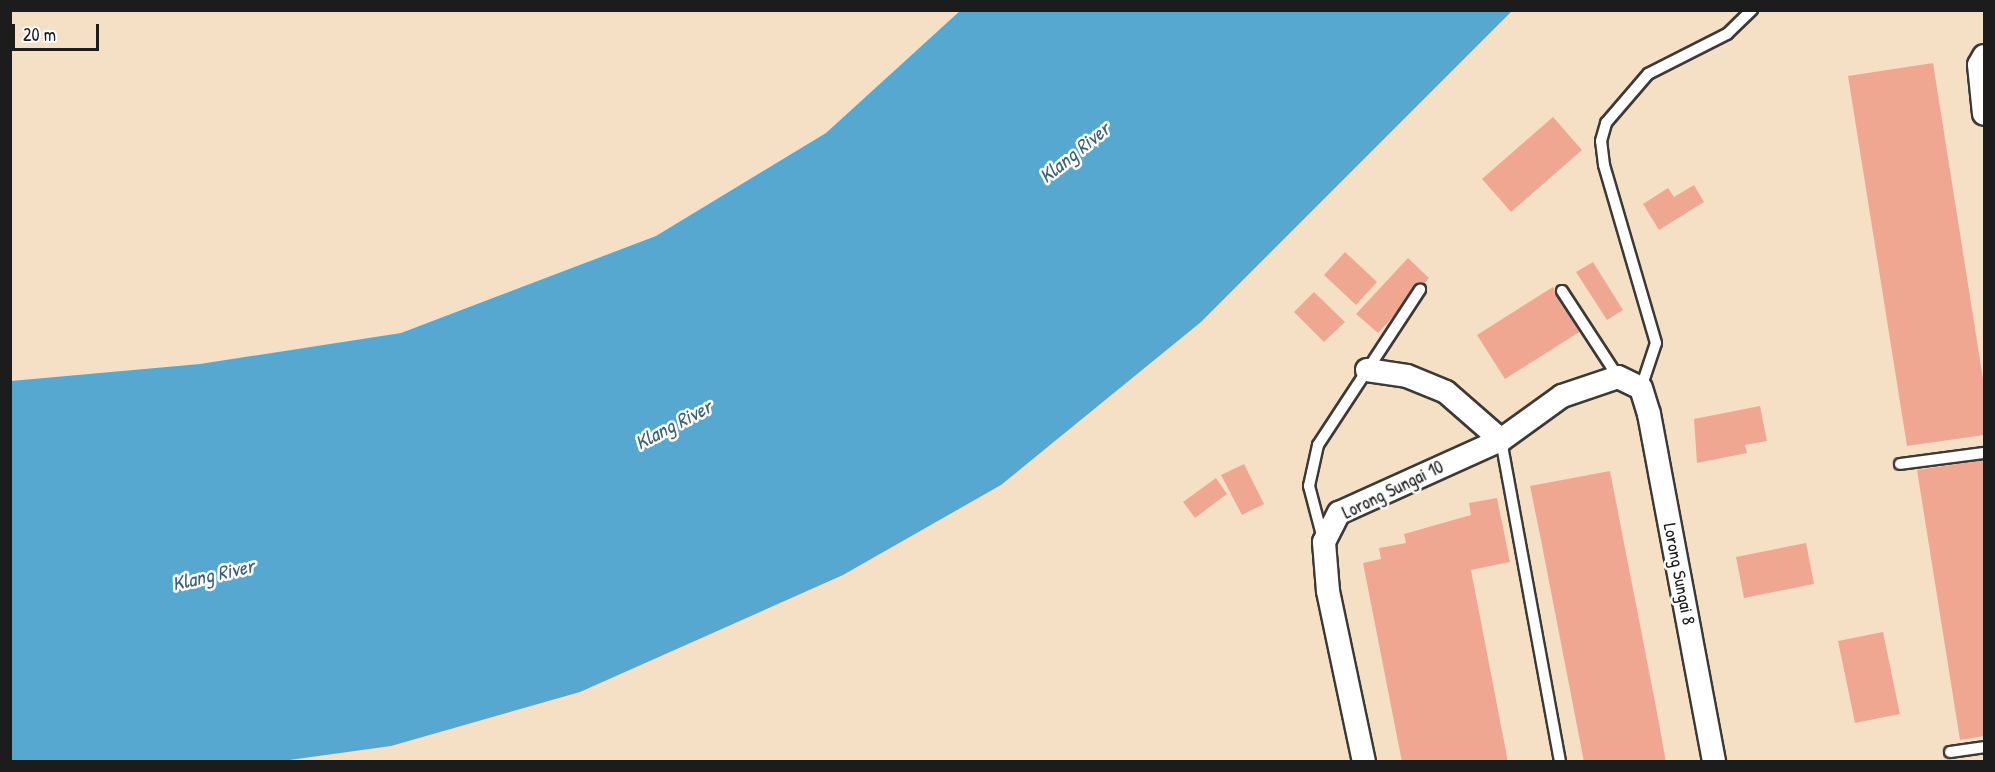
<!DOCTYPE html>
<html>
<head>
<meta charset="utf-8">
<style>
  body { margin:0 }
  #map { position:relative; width:1995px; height:772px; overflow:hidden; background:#f5e0c6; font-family:"Patrick Hand",sans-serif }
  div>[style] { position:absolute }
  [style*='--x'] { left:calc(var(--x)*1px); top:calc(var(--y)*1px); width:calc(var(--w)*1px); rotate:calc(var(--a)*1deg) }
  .water>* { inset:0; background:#56a8d1 }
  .building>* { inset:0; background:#f0a792 }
  .roads { filter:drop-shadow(2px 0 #3d3936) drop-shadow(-2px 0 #3d3936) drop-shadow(0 2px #3d3936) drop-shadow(0 -2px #3d3936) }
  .lane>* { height:10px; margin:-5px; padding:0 5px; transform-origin:5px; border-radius:5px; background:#fff }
  .street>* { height:22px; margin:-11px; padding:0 11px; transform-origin:11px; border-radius:11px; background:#fff }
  span { translate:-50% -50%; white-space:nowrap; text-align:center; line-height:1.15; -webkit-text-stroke:5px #fff; paint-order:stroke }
  .street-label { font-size:18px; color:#1c1c1c }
  .water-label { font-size:20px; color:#396276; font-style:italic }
  .frame { position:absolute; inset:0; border:12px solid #1c1c1c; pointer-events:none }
  .scale { position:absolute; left:12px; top:24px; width:87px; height:27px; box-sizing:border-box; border:3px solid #1c1c1c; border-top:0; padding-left:8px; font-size:18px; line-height:21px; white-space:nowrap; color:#1c1c1c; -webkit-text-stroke:4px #fff; paint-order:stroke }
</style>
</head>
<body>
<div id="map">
  <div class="water">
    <div style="clip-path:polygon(961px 10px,1512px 11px,1201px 322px,1001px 485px,843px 575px,580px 692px,391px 746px,275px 762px,11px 761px,11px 381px,200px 364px,401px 333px,656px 236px,826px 133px)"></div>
  </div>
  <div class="building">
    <div style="clip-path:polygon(1933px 63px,1984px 385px,1984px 435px,1907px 446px,1848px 76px)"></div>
    <div style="clip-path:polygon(1553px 117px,1582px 150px,1511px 212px,1482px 179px)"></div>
    <div style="clip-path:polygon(1694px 185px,1704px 202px,1659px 230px,1643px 204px,1668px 188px,1674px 197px)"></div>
    <div style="clip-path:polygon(1345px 252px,1377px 282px,1356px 305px,1324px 275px)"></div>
    <div style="clip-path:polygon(1408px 258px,1429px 278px,1378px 333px,1356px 314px)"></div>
    <div style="clip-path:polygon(1593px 262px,1623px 310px,1607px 320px,1576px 272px)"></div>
    <div style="clip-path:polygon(1553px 287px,1581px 331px,1505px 379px,1477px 335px)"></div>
    <div style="clip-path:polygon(1314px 292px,1345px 322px,1324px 342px,1294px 312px)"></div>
    <div style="clip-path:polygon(1760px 406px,1767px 441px,1745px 445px,1747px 453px,1697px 463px,1694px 419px)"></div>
    <div style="clip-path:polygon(1984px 460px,1984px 736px,1960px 740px,1917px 470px)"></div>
    <div style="clip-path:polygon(1244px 464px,1264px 504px,1242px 515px,1221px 475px)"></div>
    <div style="clip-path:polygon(1610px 471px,1656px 707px,1666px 762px,1584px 762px,1541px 540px,1530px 486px)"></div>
    <div style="clip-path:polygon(1216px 478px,1227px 494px,1195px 518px,1183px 502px)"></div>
    <div style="clip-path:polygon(1497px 498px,1510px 562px,1471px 570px,1508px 762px,1402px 762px,1363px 563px,1381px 559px,1379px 548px,1406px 543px,1404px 534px,1471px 515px,1469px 503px)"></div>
    <div style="clip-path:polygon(1806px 543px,1814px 584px,1744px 598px,1736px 557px)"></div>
    <div style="clip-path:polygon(1883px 632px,1900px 714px,1855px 723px,1838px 641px)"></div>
  </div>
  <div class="roads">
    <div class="lane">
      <div style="--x:1562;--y:291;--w:103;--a:56.9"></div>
      <div style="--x:1641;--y:388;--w:47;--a:-71.6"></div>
      <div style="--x:1656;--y:343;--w:185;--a:-106.3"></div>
      <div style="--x:1604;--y:165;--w:24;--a:-97"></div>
      <div style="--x:1601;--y:141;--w:19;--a:-74"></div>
      <div style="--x:1606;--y:123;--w:65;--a:-49.4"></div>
      <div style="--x:1648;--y:74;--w:89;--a:-26.9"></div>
      <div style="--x:1727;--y:34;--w:35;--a:-44"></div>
      <div style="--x:1501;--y:440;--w:327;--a:79.6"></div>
      <div style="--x:1900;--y:464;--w:85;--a:-7.5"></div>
      <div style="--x:1323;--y:539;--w:55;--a:-104.8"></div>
      <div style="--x:1309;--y:486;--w:42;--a:-77.6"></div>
      <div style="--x:1318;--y:445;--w:186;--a:-56.7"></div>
      <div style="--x:1950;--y:752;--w:34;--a:-8"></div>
    </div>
    <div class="street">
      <div style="--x:1984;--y:56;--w:10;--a:119"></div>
      <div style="--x:1979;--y:65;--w:49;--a:84.2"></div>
      <div style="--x:1367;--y:370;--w:40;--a:8.5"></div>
      <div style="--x:1407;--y:376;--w:42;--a:22.3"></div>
      <div style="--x:1446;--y:392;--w:73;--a:41.1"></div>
      <div style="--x:1364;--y:762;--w:175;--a:-101.9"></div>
      <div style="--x:1328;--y:591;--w:49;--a:-94.7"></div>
      <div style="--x:1324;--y:542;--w:33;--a:-63"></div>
      <div style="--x:1339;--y:513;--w:178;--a:-24.3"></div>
      <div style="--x:1501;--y:440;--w:75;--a:-35.8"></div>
      <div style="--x:1562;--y:396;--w:59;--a:-18.7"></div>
      <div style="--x:1618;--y:377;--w:25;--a:26"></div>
      <div style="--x:1641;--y:388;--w:27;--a:73"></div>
      <div style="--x:1649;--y:414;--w:354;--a:79.4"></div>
    </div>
  </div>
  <div class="street-label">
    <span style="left:1393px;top:490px;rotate:-26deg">Lorong Sungai 10</span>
    <span style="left:1679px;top:574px;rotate:79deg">Lorong Sungai 8</span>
  </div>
  <div class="water-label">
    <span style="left:1074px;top:152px;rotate:-39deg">Klang River</span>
    <span style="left:673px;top:424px;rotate:-28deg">Klang River</span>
    <span style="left:213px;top:574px;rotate:-13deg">Klang River</span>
  </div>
  <div class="frame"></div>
  <div class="scale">20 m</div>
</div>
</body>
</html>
